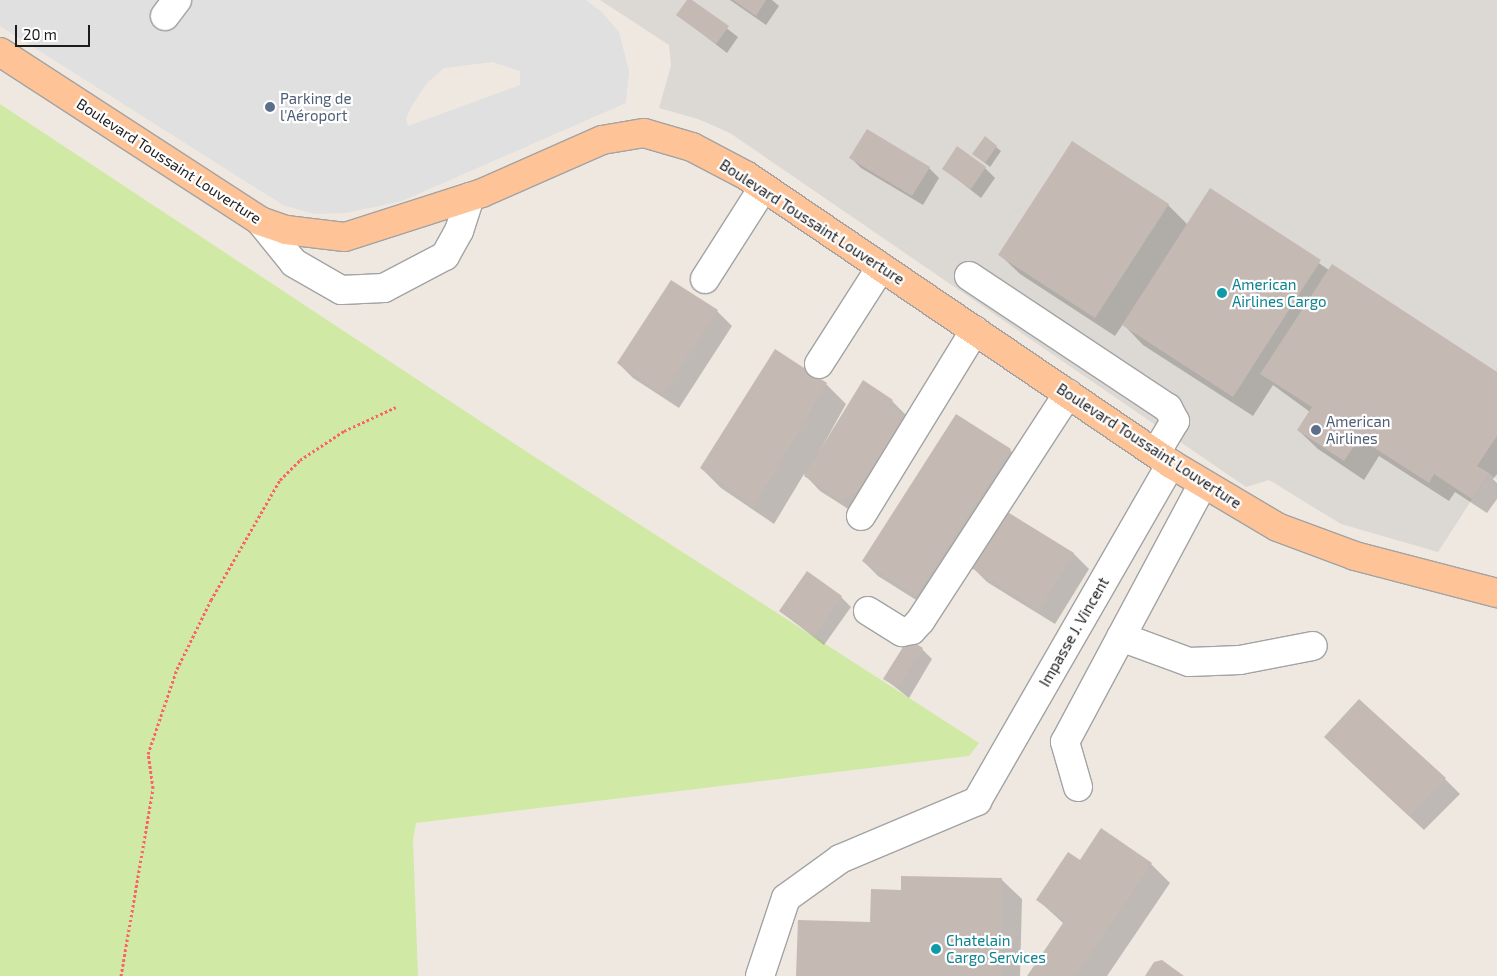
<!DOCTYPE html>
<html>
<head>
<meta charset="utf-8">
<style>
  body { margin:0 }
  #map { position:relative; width:1497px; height:976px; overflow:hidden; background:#eee8e1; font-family:"Exo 2",sans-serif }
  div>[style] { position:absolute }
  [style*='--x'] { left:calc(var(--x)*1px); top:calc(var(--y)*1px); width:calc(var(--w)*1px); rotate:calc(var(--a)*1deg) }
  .airport>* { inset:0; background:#dcd8d3 }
  .grass>* { inset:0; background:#d0eaa5 }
  .parking>* { inset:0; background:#e0e0e0 }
  .shadow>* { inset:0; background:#0003 }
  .building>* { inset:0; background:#c5b9b4 }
  .path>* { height:3px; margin-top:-1.5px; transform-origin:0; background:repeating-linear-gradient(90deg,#fc6368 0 2.5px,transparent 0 5px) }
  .roads { filter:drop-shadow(1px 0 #a3a3a3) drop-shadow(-1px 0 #a3a3a3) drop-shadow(0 1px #a3a3a3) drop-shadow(0 -1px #a3a3a3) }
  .minor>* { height:28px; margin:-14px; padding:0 14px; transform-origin:14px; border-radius:14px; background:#fff }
  .major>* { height:28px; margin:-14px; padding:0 14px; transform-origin:14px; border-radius:14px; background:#fec396 }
  .dots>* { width:14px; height:14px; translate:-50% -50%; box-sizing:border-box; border:2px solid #fff; border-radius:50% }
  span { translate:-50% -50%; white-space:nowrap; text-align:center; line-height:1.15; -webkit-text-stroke:4.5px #fff; paint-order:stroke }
  .service-label { font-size:15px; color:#4e5e75 }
  .left { translate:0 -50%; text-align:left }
  .street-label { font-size:15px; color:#1c1c1c }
  .culture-label { font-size:15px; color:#0d838f }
  .scale { position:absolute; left:15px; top:25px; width:75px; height:22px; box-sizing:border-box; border:2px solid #1c1c1c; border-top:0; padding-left:6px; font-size:15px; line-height:18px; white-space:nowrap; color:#1c1c1c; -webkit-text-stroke:4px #fff; paint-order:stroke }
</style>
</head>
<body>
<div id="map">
  <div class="airport">
    <div style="clip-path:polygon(600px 0,1497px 0,1497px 480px,1489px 473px,1438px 552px,1341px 524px,1269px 480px,1246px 487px,730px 133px,698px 119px,659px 108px,671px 66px,669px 45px)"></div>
  </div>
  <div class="grass">
    <div style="clip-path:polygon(0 104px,524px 450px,979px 743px,969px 756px,416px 823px,413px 840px,418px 976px,0 976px)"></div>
  </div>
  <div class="parking">
    <div style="clip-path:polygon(evenodd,0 0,160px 0,183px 15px,193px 0,586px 0,602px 12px,619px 32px,629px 71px,626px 103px,402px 201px,346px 213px,314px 214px,283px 205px,0 26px,0 0,492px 62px,520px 71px,520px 85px,408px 126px,406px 118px,413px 104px,427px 83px,444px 68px,492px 62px)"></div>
  </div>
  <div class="shadow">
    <div style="clip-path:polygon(690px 0,738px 37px,727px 53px,678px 15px)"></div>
    <div style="clip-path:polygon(730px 0,772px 0,779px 6px,766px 25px)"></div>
    <div style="clip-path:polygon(867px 130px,929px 168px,939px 178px,923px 205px,861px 168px,851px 158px)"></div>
    <div style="clip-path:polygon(996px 147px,1001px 151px,990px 167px,974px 154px)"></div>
    <div style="clip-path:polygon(943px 168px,985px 168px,995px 178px,981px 198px)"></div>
    <div style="clip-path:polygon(1211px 190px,1329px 270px,1497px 373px,1497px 474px,1493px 479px,1497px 483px,1497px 499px,1487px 513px,1455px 492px,1449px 501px,1379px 456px,1364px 480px,1318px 449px,1298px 430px,1310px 412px,1273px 385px,1253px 416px,1143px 345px,1123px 324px,1115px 336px,1020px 274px,1000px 255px,1168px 205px,1188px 225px)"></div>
    <div style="clip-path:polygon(717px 311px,732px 326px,679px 408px,633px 378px,618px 363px)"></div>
    <div style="clip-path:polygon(826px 384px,846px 404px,812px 465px,892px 401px,907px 416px,856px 514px,820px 491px,804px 474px,774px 524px,721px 488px,701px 468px)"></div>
    <div style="clip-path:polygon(1010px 450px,1025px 465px,932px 610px,878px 576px,863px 561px)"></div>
    <div style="clip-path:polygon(1006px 512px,1074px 554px,1089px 569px,1055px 624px,987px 582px,972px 567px)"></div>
    <div style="clip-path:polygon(841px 597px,851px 607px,824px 645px,780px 611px)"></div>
    <div style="clip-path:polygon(922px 649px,932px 659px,909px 698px,885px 679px)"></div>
    <div style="clip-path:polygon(1340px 752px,1445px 779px,1460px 794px,1424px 830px)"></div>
    <div style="clip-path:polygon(1080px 862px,1151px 864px,1170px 883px,1107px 976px,1029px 976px,1064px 924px,1038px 900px)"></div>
    <div style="clip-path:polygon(1002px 880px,1022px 899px,1020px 976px,798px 976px,871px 923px,900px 891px)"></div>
  </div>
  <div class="building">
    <div style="clip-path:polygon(687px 0,692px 0,729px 26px,716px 44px,676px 15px)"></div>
    <div style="clip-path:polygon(733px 0,766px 0,756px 16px)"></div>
    <div style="clip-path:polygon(867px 129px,930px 167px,912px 196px,849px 158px)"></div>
    <div style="clip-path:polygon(985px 136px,997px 146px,985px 163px,972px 154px)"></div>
    <div style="clip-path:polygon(1072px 141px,1169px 204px,1095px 318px,998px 255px)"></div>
    <div style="clip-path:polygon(957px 146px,986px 167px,971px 189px,942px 169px)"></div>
    <div style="clip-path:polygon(1210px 188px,1321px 260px,1233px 397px,1122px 325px)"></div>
    <div style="clip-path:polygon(1332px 264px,1497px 372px,1497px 436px,1477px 466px,1489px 473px,1472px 499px,1434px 474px,1429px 483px,1359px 438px,1344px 461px,1297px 430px,1312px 407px,1260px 374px)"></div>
    <div style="clip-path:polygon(671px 280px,718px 310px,663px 394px,617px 363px)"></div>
    <div style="clip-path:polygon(775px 349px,827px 383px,754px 506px,700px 468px)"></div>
    <div style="clip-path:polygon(863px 380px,893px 400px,889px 406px,908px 418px,863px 489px,840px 500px,804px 476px)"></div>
    <div style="clip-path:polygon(956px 414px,1011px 449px,916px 596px,862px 561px)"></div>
    <div style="clip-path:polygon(1006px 511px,1074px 553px,1039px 610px,970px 567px)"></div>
    <div style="clip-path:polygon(807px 571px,842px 596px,814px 636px,779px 611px)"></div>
    <div style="clip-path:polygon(908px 639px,923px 648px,898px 688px,883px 679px)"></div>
    <div style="clip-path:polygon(1359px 699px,1446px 778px,1409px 816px,1324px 737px)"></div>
    <div style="clip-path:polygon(1101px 828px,1152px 863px,1075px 976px,1027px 976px,1065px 920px,1036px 900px,1068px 852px,1080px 860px)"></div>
    <div style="clip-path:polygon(901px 876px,1002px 878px,1001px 976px,870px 976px,869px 959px,869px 976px,796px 976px,798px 920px,870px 922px,871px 889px,901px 890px)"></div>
    <div style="clip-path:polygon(1162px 960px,1184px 976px,1145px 976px,1154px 962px)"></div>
  </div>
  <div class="path">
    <div style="--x:121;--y:976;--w:191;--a:-80.3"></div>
    <div style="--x:153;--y:788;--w:34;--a:-98"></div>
    <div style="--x:148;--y:754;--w:90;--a:-71.2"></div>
    <div style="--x:177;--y:669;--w:77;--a:-63.8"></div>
    <div style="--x:211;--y:600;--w:138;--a:-60.1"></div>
    <div style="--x:280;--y:480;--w:28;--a:-45"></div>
    <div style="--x:300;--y:460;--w:53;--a:-33.4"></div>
    <div style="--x:344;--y:431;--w:57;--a:-24.8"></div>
  </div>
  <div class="roads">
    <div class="minor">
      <div style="--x:165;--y:16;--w:20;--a:-53"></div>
      <div style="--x:260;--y:221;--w:54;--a:51"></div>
      <div style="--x:294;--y:263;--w:54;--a:29.9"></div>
      <div style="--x:341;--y:290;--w:43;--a:-2.7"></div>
      <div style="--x:384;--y:288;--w:69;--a:-27.7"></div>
      <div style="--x:445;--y:256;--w:29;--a:-61"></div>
      <div style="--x:459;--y:231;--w:36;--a:-72"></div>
      <div style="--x:969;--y:276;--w:239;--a:33.6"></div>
      <div style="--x:1168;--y:408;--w:15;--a:62"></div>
      <div style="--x:1175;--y:421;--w:37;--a:121"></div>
      <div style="--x:705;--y:279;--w:108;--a:-57.5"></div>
      <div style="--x:819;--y:364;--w:115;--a:-57.4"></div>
      <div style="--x:861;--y:516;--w:218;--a:-58.5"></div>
      <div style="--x:868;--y:611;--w:40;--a:32"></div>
      <div style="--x:902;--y:632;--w:10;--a:-11"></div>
      <div style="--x:912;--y:630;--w:13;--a:-48"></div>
      <div style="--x:921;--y:620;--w:270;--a:-57"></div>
      <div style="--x:1121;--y:637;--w:72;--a:20.2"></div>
      <div style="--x:1189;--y:662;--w:51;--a:-2.2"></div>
      <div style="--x:1240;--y:660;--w:74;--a:-10.9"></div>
      <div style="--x:1078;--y:787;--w:47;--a:-106.1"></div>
      <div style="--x:1065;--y:742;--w:293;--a:-61.9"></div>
      <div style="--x:760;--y:976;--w:82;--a:-71.6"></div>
      <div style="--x:786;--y:898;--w:67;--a:-35.8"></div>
      <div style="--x:840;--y:859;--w:149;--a:-22.9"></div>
      <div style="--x:977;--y:801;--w:389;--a:-60.1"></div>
    </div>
    <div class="major">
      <div style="--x:0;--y:52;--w:310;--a:33"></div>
      <div style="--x:260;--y:221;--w:28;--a:19"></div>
      <div style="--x:286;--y:230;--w:59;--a:6.8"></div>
      <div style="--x:345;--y:237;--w:144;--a:-17.8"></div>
      <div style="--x:482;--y:193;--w:131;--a:-23.8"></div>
      <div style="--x:602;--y:140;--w:43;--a:-9.5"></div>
      <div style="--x:644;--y:133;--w:50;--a:16.3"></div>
      <div style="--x:692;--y:147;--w:62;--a:27.8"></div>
      <div style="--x:747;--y:176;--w:513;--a:34.19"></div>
      <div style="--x:1171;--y:464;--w:123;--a:30.7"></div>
      <div style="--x:1277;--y:527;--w:83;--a:20.4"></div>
      <div style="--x:1355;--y:556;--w:147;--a:14.6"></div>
    </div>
  </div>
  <div class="dots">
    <div style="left:270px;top:107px;background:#5c6f8a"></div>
    <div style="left:1222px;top:293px;background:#0f9aa8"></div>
    <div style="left:1316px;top:430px;background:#5c6f8a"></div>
    <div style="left:936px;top:949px;background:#0f9aa8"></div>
  </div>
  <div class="service-label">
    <span class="left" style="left:280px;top:107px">Parking de<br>l'Aéroport</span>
    <span class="left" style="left:1326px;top:430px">American<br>Airlines</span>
  </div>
  <div class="street-label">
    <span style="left:169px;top:161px;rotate:33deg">Boulevard Toussaint Louverture</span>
    <span style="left:812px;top:222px;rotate:33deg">Boulevard Toussaint Louverture</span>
    <span style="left:1149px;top:446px;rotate:33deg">Boulevard Toussaint Louverture</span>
    <span style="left:1074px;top:632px;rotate:-60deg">Impasse J. Vincent</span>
  </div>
  <div class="culture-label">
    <span class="left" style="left:1232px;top:293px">American<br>Airlines Cargo</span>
    <span class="left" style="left:946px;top:949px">Chatelain<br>Cargo Services</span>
  </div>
  <div class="scale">20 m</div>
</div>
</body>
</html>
